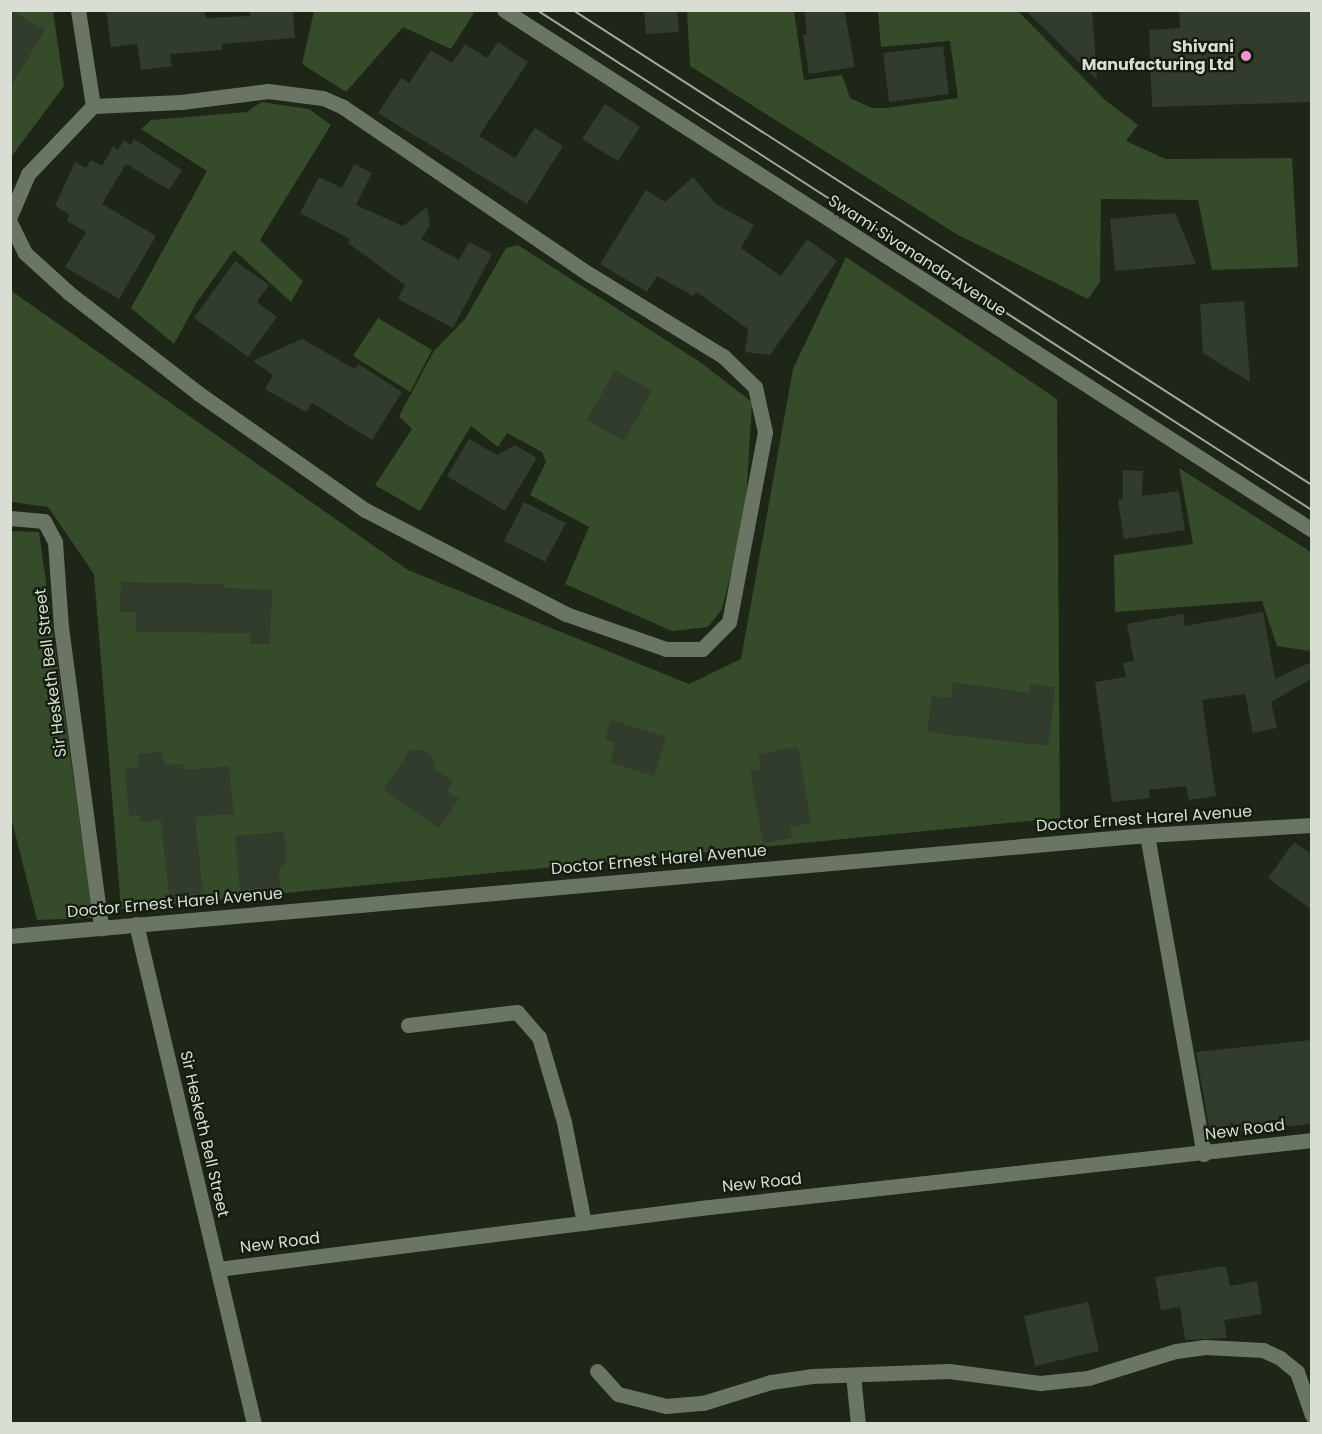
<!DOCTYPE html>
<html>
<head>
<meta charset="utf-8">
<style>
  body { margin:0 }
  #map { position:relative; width:1322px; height:1434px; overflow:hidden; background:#1d2617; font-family:Poppins,sans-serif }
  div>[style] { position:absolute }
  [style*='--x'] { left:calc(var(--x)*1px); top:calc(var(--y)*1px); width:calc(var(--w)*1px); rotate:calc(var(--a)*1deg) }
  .green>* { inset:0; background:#364b29 }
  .building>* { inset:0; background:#323c2c }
  .street>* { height:15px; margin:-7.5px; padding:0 7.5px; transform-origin:7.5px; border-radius:7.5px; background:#6a7563 }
  .secondary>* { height:15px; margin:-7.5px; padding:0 7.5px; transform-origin:7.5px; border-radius:7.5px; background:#6a7563 }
  .tram>* { height:1.5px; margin:-0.75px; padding:0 0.75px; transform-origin:0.75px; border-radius:0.75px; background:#a0a79c }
  .dots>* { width:16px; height:16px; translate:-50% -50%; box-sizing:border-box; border:3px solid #131c0e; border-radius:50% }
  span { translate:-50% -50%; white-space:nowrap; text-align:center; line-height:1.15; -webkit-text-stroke:4.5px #131c0e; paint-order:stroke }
  .poi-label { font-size:16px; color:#d8ded4; font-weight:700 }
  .right { translate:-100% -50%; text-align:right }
  .street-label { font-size:16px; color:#d8ded4 }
  .frame { position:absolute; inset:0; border:12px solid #d8ded4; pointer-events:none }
</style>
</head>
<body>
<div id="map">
  <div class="green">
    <div style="clip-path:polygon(11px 11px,53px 11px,64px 86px,11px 157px)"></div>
    <div style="clip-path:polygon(470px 11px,474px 13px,451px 49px,403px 27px,346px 92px,302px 64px,314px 11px)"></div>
    <div style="clip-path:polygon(687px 11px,794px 11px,804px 80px,842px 75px,850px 98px,872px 108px,886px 108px,958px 98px,950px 41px,881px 47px,878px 11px,1018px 11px,1105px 100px,1138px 125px,1126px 141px,1165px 159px,1292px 158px,1298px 267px,1212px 270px,1198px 200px,1101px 199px,1100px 282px,1088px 299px,958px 235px,690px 66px)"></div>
    <div style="clip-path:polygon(261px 102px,309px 109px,331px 125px,260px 240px,303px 281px,291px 302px,234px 250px,197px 302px,174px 344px,131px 308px,207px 171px,141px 129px,151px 120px,247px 112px)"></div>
    <div style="clip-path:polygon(518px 245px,700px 362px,752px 402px,745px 519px,722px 609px,708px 627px,672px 631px,565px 584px,589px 527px,530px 495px,546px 462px,542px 452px,507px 433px,498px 447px,471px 426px,420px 511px,375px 485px,412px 429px,399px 416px,434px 351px,465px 319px,506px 248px)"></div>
    <div style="clip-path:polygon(846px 257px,1057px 399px,1060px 818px,121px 909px,94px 574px,48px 507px,11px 502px,10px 290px,408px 570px,689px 684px,741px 659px,793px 369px)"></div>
    <div style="clip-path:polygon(378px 318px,432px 350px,410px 392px,353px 356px)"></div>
    <div style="clip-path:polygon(1179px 468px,1311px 552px,1311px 651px,1277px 646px,1262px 601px,1115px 612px,1114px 555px,1193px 544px)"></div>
    <div style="clip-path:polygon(11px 531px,39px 532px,93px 918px,37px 920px,11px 817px)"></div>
  </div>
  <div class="building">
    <div style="clip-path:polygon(10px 10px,45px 30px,10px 88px)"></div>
    <div style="clip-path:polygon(106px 10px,204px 10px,206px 18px,250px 16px,249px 10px,293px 10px,295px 38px,222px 44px,222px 50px,170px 54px,172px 66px,141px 70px,137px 44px,111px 47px)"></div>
    <div style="clip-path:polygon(644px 10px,677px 10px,679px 32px,646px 34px)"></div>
    <div style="clip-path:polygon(804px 10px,844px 10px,855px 67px,809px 74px,803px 35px,807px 35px)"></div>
    <div style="clip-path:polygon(1025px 10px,1092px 10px,1097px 80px)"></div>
    <div style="clip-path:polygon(1179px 10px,1311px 10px,1311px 102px,1152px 107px,1149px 30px,1180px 28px)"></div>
    <div style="clip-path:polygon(498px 42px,528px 62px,479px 136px,515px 158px,535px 128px,563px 146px,527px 204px,378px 113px,401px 78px,409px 83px,431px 50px,452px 63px,465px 44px,487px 58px)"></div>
    <div style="clip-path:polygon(943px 46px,949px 94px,889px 102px,883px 53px)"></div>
    <div style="clip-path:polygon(605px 104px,640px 127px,618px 161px,582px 139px)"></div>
    <div style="clip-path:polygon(134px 139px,182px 170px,169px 190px,126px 164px,102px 204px,156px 236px,119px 299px,65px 267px,86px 232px,67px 221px,69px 214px,55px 206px,75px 162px,86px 168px,91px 160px,102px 166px,113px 146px,118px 150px,124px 140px,131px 145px)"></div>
    <div style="clip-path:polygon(354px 164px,372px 173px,356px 205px,403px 226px,427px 207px,430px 226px,421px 239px,459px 260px,469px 242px,492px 254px,453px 328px,398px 299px,405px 285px,348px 243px,350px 239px,300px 213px,319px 177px,342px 188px)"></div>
    <div style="clip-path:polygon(693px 177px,716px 204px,754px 225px,741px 248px,781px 276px,807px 239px,837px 261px,770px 355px,745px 352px,748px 329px,696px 292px,693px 296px,657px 276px,647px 292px,600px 264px,646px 190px,665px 202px)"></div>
    <div style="clip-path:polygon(1175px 213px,1196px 264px,1115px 271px,1110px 219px)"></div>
    <div style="clip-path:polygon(235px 261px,269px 285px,257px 302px,277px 317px,248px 357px,194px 318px)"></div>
    <div style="clip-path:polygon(1244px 301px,1250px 382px,1203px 353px,1200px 304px)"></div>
    <div style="clip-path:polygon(302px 339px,355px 369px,358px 364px,402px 392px,372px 440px,312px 403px,306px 412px,265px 389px,273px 375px,253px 361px)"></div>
    <div style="clip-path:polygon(615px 370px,652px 391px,624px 441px,587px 420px)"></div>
    <div style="clip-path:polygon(469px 439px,497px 455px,515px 445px,537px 458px,505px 511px,447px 476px)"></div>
    <div style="clip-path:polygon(1123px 470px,1143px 471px,1142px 496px,1179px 491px,1185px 530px,1124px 539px,1118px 500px,1123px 499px)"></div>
    <div style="clip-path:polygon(524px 502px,566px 523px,545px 562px,504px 541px)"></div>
    <div style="clip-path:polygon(121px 582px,224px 584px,224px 588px,272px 590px,270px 644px,250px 644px,250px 633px,136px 632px,136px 612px,120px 612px)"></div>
    <div style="clip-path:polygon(1263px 612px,1275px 679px,1311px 662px,1311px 679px,1271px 702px,1277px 728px,1253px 733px,1245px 694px,1202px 700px,1216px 796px,1189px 800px,1186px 786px,1149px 790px,1150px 798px,1112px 802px,1095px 682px,1126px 677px,1123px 663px,1134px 661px,1127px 624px,1183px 614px,1185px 626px)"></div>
    <div style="clip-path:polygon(953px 682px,1029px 693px,1030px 684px,1055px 687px,1049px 746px,927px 732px,932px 696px,951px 698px)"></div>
    <div style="clip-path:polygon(611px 720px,666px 737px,654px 776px,610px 762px,615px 743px,605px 740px)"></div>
    <div style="clip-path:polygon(798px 747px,811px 823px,790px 827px,792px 838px,763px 843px,750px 771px,761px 769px,758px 754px)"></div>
    <div style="clip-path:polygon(410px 750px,425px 750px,435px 760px,433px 768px,453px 782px,447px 791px,459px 799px,439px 828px,383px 790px)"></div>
    <div style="clip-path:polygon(162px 752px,164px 765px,183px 764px,183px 770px,229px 766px,234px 814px,195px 817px,203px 893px,169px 897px,161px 820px,140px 822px,140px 815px,129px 816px,125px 769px,139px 768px,138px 754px)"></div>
    <div style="clip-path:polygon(284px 832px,287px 862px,279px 870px,280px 887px,240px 890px,235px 836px)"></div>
    <div style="clip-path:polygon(1294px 842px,1311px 854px,1311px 909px,1268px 878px)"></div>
    <div style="clip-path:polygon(1311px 1040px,1311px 1124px,1210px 1134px,1196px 1052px)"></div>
    <div style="clip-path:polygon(1226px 1266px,1230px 1286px,1257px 1281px,1262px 1314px,1224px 1320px,1227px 1338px,1185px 1340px,1180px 1307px,1161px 1310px,1155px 1277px)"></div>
    <div style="clip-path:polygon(1088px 1302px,1099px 1351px,1035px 1366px,1024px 1316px)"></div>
  </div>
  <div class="street">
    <div style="--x:78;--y:10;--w:97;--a:81.1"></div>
    <div style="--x:10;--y:216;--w:46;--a:-66.8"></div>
    <div style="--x:28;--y:174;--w:94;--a:-46.3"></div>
    <div style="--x:93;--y:106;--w:88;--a:-2.6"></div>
    <div style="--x:181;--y:102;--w:88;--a:-7.2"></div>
    <div style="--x:268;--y:91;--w:55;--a:7.3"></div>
    <div style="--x:323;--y:98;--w:22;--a:24"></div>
    <div style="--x:343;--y:107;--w:297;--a:34.2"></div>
    <div style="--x:589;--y:274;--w:157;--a:31.5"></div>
    <div style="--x:723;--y:356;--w:45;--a:44.1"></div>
    <div style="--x:755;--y:387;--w:46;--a:77.5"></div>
    <div style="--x:765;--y:432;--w:193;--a:100.7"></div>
    <div style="--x:729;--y:622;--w:38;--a:135"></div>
    <div style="--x:702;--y:649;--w:36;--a:180"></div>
    <div style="--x:666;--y:649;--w:106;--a:-160.7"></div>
    <div style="--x:566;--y:614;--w:226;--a:-152.6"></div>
    <div style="--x:365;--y:510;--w:204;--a:-145"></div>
    <div style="--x:198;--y:393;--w:165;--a:-142.2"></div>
    <div style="--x:68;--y:292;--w:58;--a:-137.8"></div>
    <div style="--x:25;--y:253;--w:34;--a:-116"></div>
    <div style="--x:10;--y:518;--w:34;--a:5"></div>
    <div style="--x:44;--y:521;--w:24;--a:62"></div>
    <div style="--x:55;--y:542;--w:85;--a:86"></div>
    <div style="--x:61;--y:627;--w:304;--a:82.4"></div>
    <div style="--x:1147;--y:835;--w:324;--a:79.9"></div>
    <div style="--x:136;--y:924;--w:514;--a:76.72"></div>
    <div style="--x:10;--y:936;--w:1141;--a:-5.08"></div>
    <div style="--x:1147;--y:835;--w:165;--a:-3.5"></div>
    <div style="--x:408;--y:1025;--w:110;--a:-6.8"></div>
    <div style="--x:517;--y:1012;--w:33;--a:49"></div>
    <div style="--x:539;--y:1037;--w:89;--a:73.6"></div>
    <div style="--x:564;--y:1122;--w:103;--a:78.8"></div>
    <div style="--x:218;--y:1269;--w:486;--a:-7.2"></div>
    <div style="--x:700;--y:1208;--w:616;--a:-6.34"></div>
    <div style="--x:597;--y:1371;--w:31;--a:48"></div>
    <div style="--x:618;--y:1394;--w:49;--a:14"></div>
    <div style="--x:666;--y:1406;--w:37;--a:-5"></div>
    <div style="--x:703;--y:1403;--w:71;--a:-17.2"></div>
    <div style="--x:771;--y:1382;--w:41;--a:-8.3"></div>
    <div style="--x:812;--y:1376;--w:137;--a:-2.1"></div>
    <div style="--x:949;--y:1371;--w:92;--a:7.5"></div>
    <div style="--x:1040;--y:1383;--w:48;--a:-5.9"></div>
    <div style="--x:1088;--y:1378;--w:92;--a:-17.1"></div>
    <div style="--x:1176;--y:1351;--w:29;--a:-8"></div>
    <div style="--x:1205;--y:1347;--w:58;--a:3"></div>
    <div style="--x:1263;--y:1350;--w:19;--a:25"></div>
    <div style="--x:1280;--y:1358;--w:22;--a:39"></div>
    <div style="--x:1297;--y:1372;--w:46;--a:70.8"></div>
    <div style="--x:853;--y:1375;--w:49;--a:84.2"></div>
  </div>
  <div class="secondary">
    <div style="--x:504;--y:10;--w:961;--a:32.76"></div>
  </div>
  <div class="tram">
    <div style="--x:537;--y:10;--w:922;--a:32.83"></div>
    <div style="--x:573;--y:10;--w:878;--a:32.73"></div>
  </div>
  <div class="dots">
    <div style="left:1246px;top:56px;background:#f790ce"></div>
  </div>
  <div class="poi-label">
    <span class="right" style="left:1234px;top:56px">Shivani<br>Manufacturing Ltd</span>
  </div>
  <div class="street-label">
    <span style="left:917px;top:256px;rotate:33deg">Swami Sivananda Avenue</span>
    <span style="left:51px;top:673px;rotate:-97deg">Sir Hesketh Bell Street</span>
    <span style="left:1144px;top:819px;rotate:-4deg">Doctor Ernest Harel Avenue</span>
    <span style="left:659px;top:860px;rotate:-5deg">Doctor Ernest Harel Avenue</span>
    <span style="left:175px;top:903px;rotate:-5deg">Doctor Ernest Harel Avenue</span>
    <span style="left:1245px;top:1130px;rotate:-7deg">New Road</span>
    <span style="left:204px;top:1134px;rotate:77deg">Sir Hesketh Bell Street</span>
    <span style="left:762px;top:1183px;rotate:-6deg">New Road</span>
    <span style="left:280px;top:1243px;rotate:-7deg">New Road</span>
  </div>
  <div class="frame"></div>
</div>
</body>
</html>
